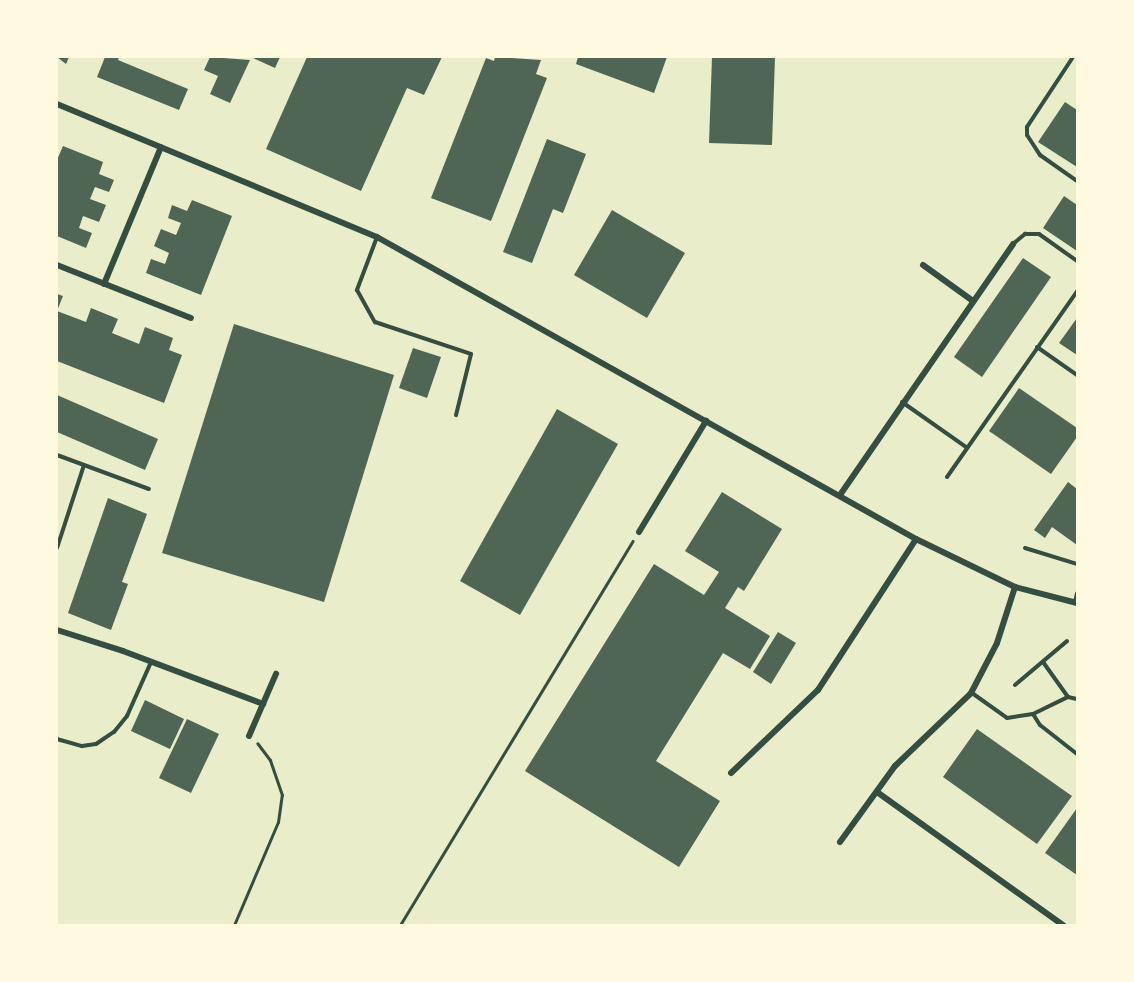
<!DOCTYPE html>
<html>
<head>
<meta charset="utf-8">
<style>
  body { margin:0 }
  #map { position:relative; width:1134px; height:982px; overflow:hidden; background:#e9edc9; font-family:Karla,sans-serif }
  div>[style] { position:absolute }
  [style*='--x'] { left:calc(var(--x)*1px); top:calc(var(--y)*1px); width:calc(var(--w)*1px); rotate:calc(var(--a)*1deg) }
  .building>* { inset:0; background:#4f6655 }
  .path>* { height:3px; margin:-1.5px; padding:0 1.5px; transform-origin:1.5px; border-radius:1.5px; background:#344e41 }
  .service>* { height:4px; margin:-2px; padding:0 2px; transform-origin:2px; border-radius:2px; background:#344e41 }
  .minor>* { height:6px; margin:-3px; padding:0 3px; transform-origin:3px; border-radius:3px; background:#344e41 }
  span { translate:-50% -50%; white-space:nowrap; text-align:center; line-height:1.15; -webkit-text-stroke:6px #fefae0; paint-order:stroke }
  .frame { position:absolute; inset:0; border:58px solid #fefae0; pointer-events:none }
</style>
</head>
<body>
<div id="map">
  <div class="building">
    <div style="clip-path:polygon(57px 57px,69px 57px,66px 64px)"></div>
    <div style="clip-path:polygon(105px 57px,119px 57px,118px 60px,188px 89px,179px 110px,97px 77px)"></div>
    <div style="clip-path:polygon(210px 57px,250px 60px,230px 103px,210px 94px,218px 76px,204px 70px)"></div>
    <div style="clip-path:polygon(251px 57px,280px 57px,275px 68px)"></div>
    <div style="clip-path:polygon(307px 57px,442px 57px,424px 95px,407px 88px,361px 191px,266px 149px)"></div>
    <div style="clip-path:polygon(495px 57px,541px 60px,536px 74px,547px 78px,491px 221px,431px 198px,486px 58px,494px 61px)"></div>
    <div style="clip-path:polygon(578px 57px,667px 57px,654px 93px,576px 64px)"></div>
    <div style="clip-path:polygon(712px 57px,775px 57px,772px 145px,709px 143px)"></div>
    <div style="clip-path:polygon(1065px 102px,1077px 110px,1077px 167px,1038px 142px)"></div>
    <div style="clip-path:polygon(547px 139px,586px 154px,563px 213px,553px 209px,532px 263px,503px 252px)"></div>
    <div style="clip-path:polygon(63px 146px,103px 162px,99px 174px,114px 180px,109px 192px,95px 187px,90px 199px,106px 205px,99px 222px,83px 216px,79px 228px,92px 233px,86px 248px,57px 236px,57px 160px)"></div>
    <div style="clip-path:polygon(1064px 196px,1077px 205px,1077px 251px,1043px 228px)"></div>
    <div style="clip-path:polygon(192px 200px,232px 216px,201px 295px,146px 273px,151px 259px,165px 264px,169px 253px,154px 246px,161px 229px,176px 235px,181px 223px,168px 218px,172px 205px,187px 211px)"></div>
    <div style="clip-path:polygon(612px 210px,685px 253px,647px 318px,574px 275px)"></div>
    <div style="clip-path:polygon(1023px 258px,1051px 277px,982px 377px,954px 357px)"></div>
    <div style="clip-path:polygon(57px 294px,63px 296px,57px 311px,86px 322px,91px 308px,118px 319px,112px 333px,139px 344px,145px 327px,173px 338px,169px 350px,182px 355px,164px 403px,57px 361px)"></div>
    <div style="clip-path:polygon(1077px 318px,1077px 355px,1059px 343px)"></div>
    <div style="clip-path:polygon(234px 324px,394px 375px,324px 602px,162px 553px)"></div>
    <div style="clip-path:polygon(413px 348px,441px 357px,427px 398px,399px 388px)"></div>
    <div style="clip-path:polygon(1019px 388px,1077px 428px,1077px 437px,1051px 474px,989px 431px)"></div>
    <div style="clip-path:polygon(57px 395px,158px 439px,145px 470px,57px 432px)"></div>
    <div style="clip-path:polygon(557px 409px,618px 444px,520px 615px,460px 581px)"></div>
    <div style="clip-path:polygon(1068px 482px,1077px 489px,1077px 545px,1052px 527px,1045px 538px,1034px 530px)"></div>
    <div style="clip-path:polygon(722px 492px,782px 529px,744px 591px,738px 587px,725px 608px,770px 636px,750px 669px,723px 653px,656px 761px,720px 801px,679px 867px,525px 771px,654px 564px,704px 595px,719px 572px,685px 551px)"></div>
    <div style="clip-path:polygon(108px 498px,147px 514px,122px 582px,128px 584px,111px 630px,68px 613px)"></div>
    <div style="clip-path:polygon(778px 632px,796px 643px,771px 684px,753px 672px)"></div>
    <div style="clip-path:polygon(145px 700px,184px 719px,170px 749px,131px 731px)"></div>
    <div style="clip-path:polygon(187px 719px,219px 734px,191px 793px,159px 778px)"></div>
    <div style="clip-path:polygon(977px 729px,1072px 796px,1037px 844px,943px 777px)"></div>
    <div style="clip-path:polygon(1077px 808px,1077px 875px,1045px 853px)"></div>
  </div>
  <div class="path">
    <div style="--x:234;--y:925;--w:112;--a:-66.9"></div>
    <div style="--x:278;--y:822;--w:27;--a:-82"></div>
    <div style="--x:282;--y:795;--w:37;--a:-109"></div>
    <div style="--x:270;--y:760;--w:21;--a:-127"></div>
    <div style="--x:400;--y:925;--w:449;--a:-58.8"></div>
  </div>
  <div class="service">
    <div style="--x:1073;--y:57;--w:84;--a:123.3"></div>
    <div style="--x:1027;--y:127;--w:8;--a:90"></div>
    <div style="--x:1027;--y:135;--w:24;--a:57"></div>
    <div style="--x:1040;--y:155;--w:45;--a:35.1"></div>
    <div style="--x:377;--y:237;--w:57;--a:110.7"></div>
    <div style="--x:357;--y:290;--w:37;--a:61"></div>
    <div style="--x:375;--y:322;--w:101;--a:18.4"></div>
    <div style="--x:471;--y:354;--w:63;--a:103.8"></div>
    <div style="--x:1013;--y:244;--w:16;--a:-40"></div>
    <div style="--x:1025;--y:234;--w:14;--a:0"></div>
    <div style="--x:1039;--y:234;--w:47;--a:35.4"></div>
    <div style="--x:1037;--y:347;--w:49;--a:35"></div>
    <div style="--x:902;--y:402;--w:78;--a:35.1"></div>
    <div style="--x:57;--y:455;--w:98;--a:20.3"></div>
    <div style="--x:947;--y:477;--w:227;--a:-55"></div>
    <div style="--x:57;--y:548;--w:87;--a:-72"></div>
    <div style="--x:1025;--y:548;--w:54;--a:17.1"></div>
    <div style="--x:1075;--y:602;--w:9;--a:-77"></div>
    <div style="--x:1043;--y:662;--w:43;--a:54.5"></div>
    <div style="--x:1015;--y:685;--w:68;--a:-40.2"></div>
    <div style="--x:972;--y:693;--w:43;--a:35.5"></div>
    <div style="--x:1007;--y:718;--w:26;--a:-9"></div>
    <div style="--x:1033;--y:714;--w:39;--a:-26"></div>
    <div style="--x:1068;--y:697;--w:9;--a:13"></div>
    <div style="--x:1033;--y:714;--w:13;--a:58"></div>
    <div style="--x:1040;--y:725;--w:47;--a:38.1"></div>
    <div style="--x:57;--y:739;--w:26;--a:16"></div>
    <div style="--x:82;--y:746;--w:14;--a:-8"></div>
    <div style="--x:96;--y:744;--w:22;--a:-34"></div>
    <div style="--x:114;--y:732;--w:21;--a:-51"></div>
    <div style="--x:127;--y:716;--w:59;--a:-66"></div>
  </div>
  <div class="minor">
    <div style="--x:57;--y:104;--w:347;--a:22.6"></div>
    <div style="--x:377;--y:237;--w:618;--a:29.26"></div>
    <div style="--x:916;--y:539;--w:110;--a:25.9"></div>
    <div style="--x:1015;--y:587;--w:64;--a:14.5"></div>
    <div style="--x:57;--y:265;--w:144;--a:21.6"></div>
    <div style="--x:923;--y:265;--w:62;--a:35.8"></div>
    <div style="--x:104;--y:284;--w:148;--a:-67.4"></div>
    <div style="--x:840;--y:495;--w:305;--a:-55.4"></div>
    <div style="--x:639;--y:532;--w:130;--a:-58.9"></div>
    <div style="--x:57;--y:630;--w:69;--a:17.7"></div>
    <div style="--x:123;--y:651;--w:150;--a:20.7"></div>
    <div style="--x:249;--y:736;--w:68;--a:-66.5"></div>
    <div style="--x:731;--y:773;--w:120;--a:-43.7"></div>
    <div style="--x:818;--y:690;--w:180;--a:-57"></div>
    <div style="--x:877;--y:792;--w:229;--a:35.6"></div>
    <div style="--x:840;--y:842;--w:94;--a:-54.1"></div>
    <div style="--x:895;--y:766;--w:105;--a:-43.8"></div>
    <div style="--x:971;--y:693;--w:56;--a:-62.5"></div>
    <div style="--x:997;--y:643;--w:59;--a:-72.2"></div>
  </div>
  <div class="frame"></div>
</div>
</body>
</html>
